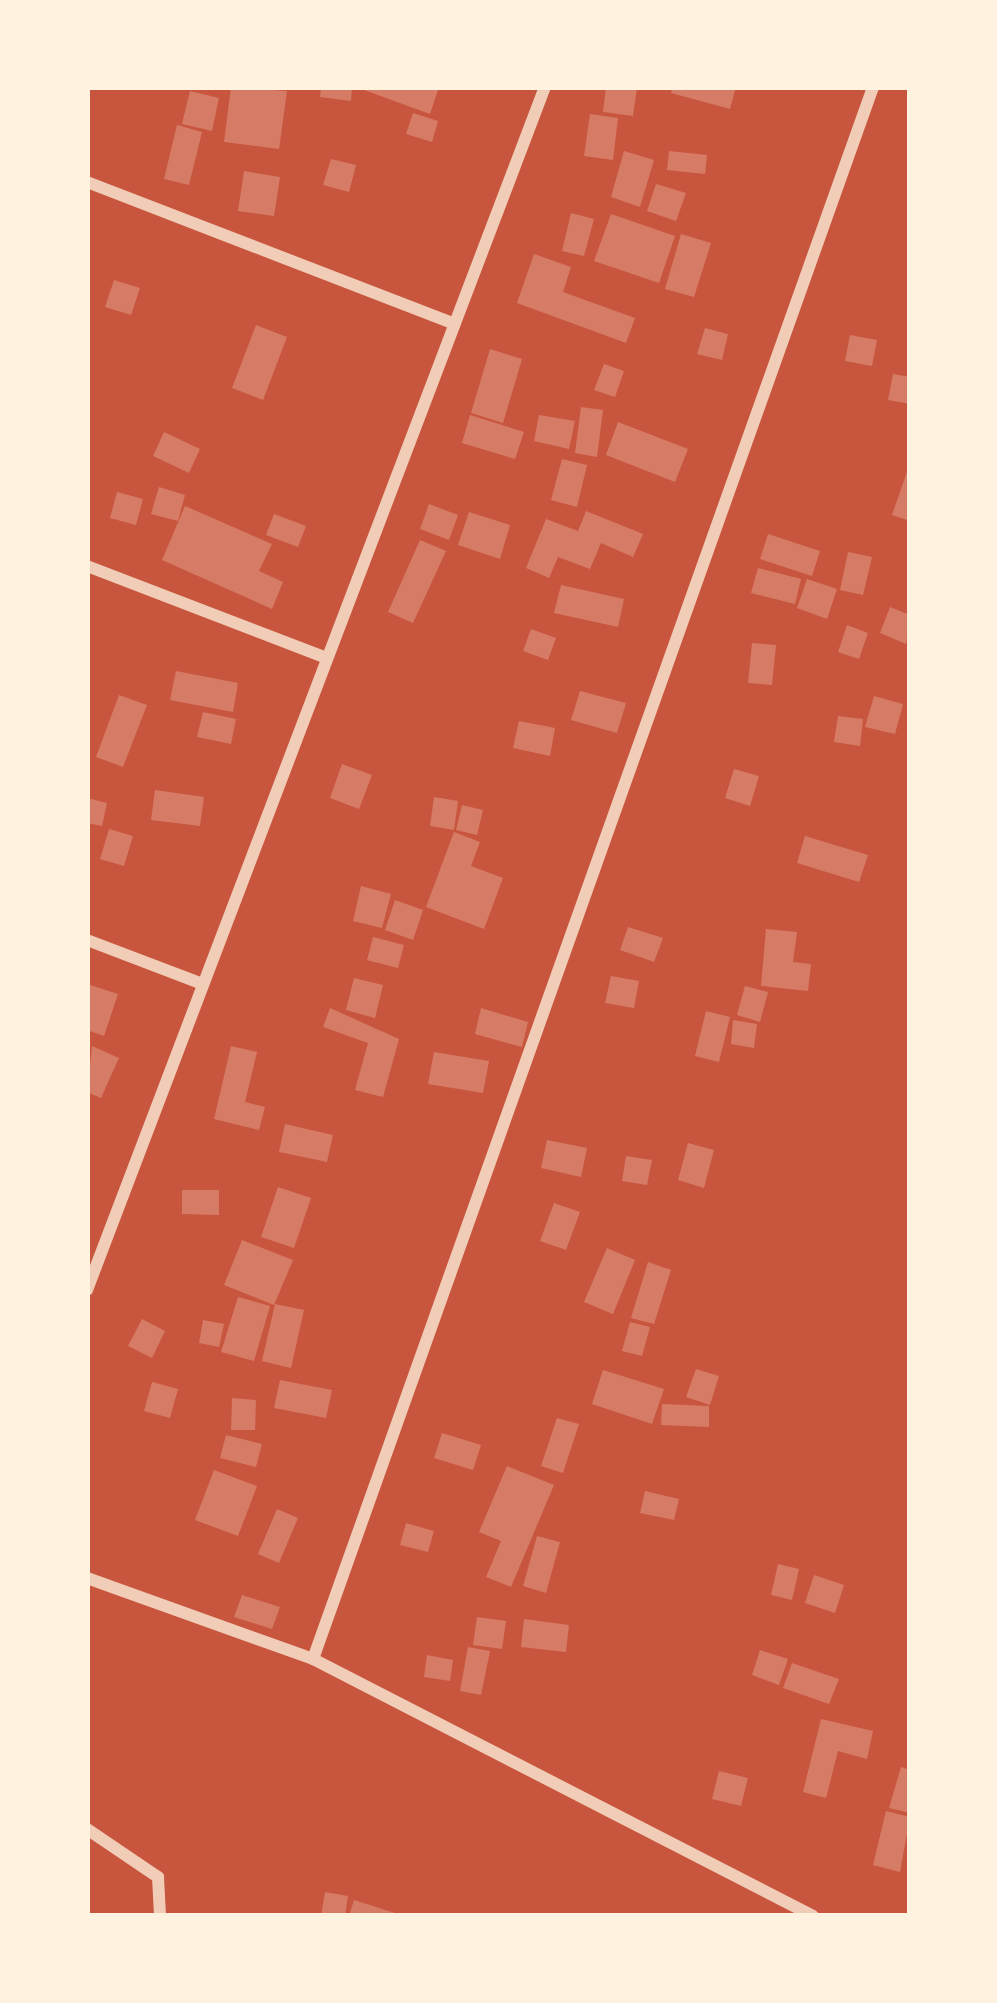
<!DOCTYPE html>
<html>
<head>
<meta charset="utf-8">
<style>
  body { margin:0 }
  #map { position:relative; width:997px; height:2003px; overflow:hidden; background:#c8553d; font-family:"Open Sans",sans-serif }
  div>[style] { position:absolute }
  [style*='--x'] { left:calc(var(--x)*1px); top:calc(var(--y)*1px); width:calc(var(--w)*1px); rotate:calc(var(--a)*1deg) }
  .building>* { inset:0; background:#d67c66 }
  .minor>* { height:12px; margin:-6px; padding:0 6px; transform-origin:6px; border-radius:6px; background:#f1ccb7 }
  span { translate:-50% -50%; white-space:nowrap; text-align:center; line-height:1.15; -webkit-text-stroke:10px #fff3e0; paint-order:stroke }
  .frame { position:absolute; inset:0; border:90px solid #fff3e0; pointer-events:none }
</style>
</head>
<body>
<div id="map">
  <div class="building">
    <div style="clip-path:polygon(231px 87px,287px 91px,279px 149px,224px 142px)"></div>
    <div style="clip-path:polygon(321px 87px,352px 87px,351px 101px,320px 97px)"></div>
    <div style="clip-path:polygon(356px 87px,439px 87px,430px 114px)"></div>
    <div style="clip-path:polygon(606px 87px,637px 87px,633px 116px,603px 112px)"></div>
    <div style="clip-path:polygon(673px 87px,736px 87px,730px 109px,671px 93px)"></div>
    <div style="clip-path:polygon(190px 91px,219px 98px,212px 131px,182px 124px)"></div>
    <div style="clip-path:polygon(413px 113px,438px 121px,432px 142px,406px 134px)"></div>
    <div style="clip-path:polygon(590px 114px,618px 118px,613px 160px,584px 156px)"></div>
    <div style="clip-path:polygon(177px 125px,202px 132px,189px 185px,164px 179px)"></div>
    <div style="clip-path:polygon(624px 151px,654px 160px,640px 207px,611px 197px)"></div>
    <div style="clip-path:polygon(669px 151px,707px 155px,705px 174px,667px 170px)"></div>
    <div style="clip-path:polygon(331px 159px,356px 165px,349px 192px,323px 185px)"></div>
    <div style="clip-path:polygon(244px 171px,280px 177px,274px 216px,238px 211px)"></div>
    <div style="clip-path:polygon(656px 184px,686px 193px,676px 221px,647px 211px)"></div>
    <div style="clip-path:polygon(571px 213px,594px 219px,584px 256px,562px 251px)"></div>
    <div style="clip-path:polygon(611px 214px,675px 236px,659px 283px,594px 261px)"></div>
    <div style="clip-path:polygon(681px 234px,711px 243px,694px 297px,665px 289px)"></div>
    <div style="clip-path:polygon(534px 254px,571px 267px,563px 292px,635px 318px,626px 343px,517px 303px)"></div>
    <div style="clip-path:polygon(114px 280px,140px 288px,131px 315px,105px 307px)"></div>
    <div style="clip-path:polygon(256px 325px,287px 337px,263px 400px,232px 388px)"></div>
    <div style="clip-path:polygon(705px 328px,728px 334px,722px 360px,697px 354px)"></div>
    <div style="clip-path:polygon(850px 335px,877px 340px,872px 366px,845px 361px)"></div>
    <div style="clip-path:polygon(490px 349px,522px 359px,503px 423px,471px 413px)"></div>
    <div style="clip-path:polygon(604px 364px,624px 371px,615px 397px,594px 390px)"></div>
    <div style="clip-path:polygon(893px 374px,910px 377px,910px 404px,888px 400px)"></div>
    <div style="clip-path:polygon(581px 407px,603px 410px,597px 457px,575px 453px)"></div>
    <div style="clip-path:polygon(470px 415px,524px 432px,515px 459px,462px 443px)"></div>
    <div style="clip-path:polygon(539px 415px,575px 421px,569px 449px,534px 441px)"></div>
    <div style="clip-path:polygon(618px 422px,688px 449px,675px 482px,606px 455px)"></div>
    <div style="clip-path:polygon(164px 432px,200px 449px,189px 473px,153px 456px)"></div>
    <div style="clip-path:polygon(562px 459px,587px 465px,577px 507px,551px 500px)"></div>
    <div style="clip-path:polygon(910px 463px,910px 521px,892px 515px)"></div>
    <div style="clip-path:polygon(159px 487px,185px 495px,178px 521px,151px 514px)"></div>
    <div style="clip-path:polygon(117px 492px,143px 499px,136px 525px,110px 518px)"></div>
    <div style="clip-path:polygon(429px 504px,458px 515px,449px 540px,420px 529px)"></div>
    <div style="clip-path:polygon(185px 506px,272px 544px,259px 571px,283px 582px,272px 609px,162px 560px)"></div>
    <div style="clip-path:polygon(586px 511px,643px 534px,633px 557px,601px 543px,590px 569px,558px 557px,549px 578px,526px 568px,546px 519px,578px 531px)"></div>
    <div style="clip-path:polygon(469px 512px,510px 525px,500px 559px,458px 545px)"></div>
    <div style="clip-path:polygon(274px 514px,306px 526px,298px 547px,266px 535px)"></div>
    <div style="clip-path:polygon(768px 534px,820px 551px,812px 576px,760px 559px)"></div>
    <div style="clip-path:polygon(420px 540px,446px 551px,413px 623px,388px 612px)"></div>
    <div style="clip-path:polygon(848px 552px,872px 557px,863px 595px,840px 590px)"></div>
    <div style="clip-path:polygon(758px 568px,801px 579px,795px 604px,751px 593px)"></div>
    <div style="clip-path:polygon(807px 579px,837px 589px,827px 619px,797px 608px)"></div>
    <div style="clip-path:polygon(561px 585px,624px 599px,618px 627px,554px 613px)"></div>
    <div style="clip-path:polygon(890px 607px,910px 615px,906px 644px,880px 633px)"></div>
    <div style="clip-path:polygon(847px 625px,868px 633px,859px 659px,838px 652px)"></div>
    <div style="clip-path:polygon(531px 629px,556px 638px,548px 660px,523px 651px)"></div>
    <div style="clip-path:polygon(752px 643px,776px 645px,772px 685px,748px 683px)"></div>
    <div style="clip-path:polygon(176px 671px,238px 683px,233px 712px,170px 700px)"></div>
    <div style="clip-path:polygon(580px 691px,626px 703px,617px 733px,571px 720px)"></div>
    <div style="clip-path:polygon(119px 695px,147px 705px,123px 767px,96px 757px)"></div>
    <div style="clip-path:polygon(874px 696px,903px 704px,895px 734px,865px 727px)"></div>
    <div style="clip-path:polygon(203px 712px,236px 719px,231px 744px,197px 737px)"></div>
    <div style="clip-path:polygon(838px 716px,863px 719px,860px 746px,834px 742px)"></div>
    <div style="clip-path:polygon(519px 721px,555px 728px,550px 756px,513px 748px)"></div>
    <div style="clip-path:polygon(342px 764px,372px 775px,359px 809px,330px 798px)"></div>
    <div style="clip-path:polygon(734px 769px,759px 776px,750px 806px,725px 798px)"></div>
    <div style="clip-path:polygon(155px 790px,204px 797px,200px 826px,151px 820px)"></div>
    <div style="clip-path:polygon(434px 797px,458px 801px,454px 830px,430px 826px)"></div>
    <div style="clip-path:polygon(87px 798px,107px 803px,102px 826px,87px 823px)"></div>
    <div style="clip-path:polygon(462px 805px,483px 810px,477px 835px,456px 830px)"></div>
    <div style="clip-path:polygon(109px 829px,133px 836px,124px 866px,100px 859px)"></div>
    <div style="clip-path:polygon(454px 832px,480px 842px,471px 866px,503px 878px,484px 929px,426px 907px)"></div>
    <div style="clip-path:polygon(805px 836px,868px 855px,859px 882px,797px 863px)"></div>
    <div style="clip-path:polygon(361px 886px,391px 894px,382px 928px,353px 921px)"></div>
    <div style="clip-path:polygon(395px 900px,423px 910px,413px 940px,385px 930px)"></div>
    <div style="clip-path:polygon(628px 927px,663px 938px,654px 962px,620px 950px)"></div>
    <div style="clip-path:polygon(766px 929px,797px 932px,793px 962px,811px 964px,808px 991px,761px 986px)"></div>
    <div style="clip-path:polygon(373px 937px,404px 945px,398px 968px,367px 960px)"></div>
    <div style="clip-path:polygon(611px 976px,639px 981px,634px 1008px,605px 1003px)"></div>
    <div style="clip-path:polygon(354px 978px,383px 985px,375px 1018px,346px 1010px)"></div>
    <div style="clip-path:polygon(87px 984px,118px 994px,104px 1036px,87px 1030px)"></div>
    <div style="clip-path:polygon(745px 986px,768px 992px,760px 1022px,737px 1015px)"></div>
    <div style="clip-path:polygon(330px 1008px,399px 1039px,383px 1097px,355px 1090px,368px 1043px,323px 1027px)"></div>
    <div style="clip-path:polygon(481px 1008px,528px 1022px,522px 1047px,475px 1034px)"></div>
    <div style="clip-path:polygon(706px 1011px,730px 1017px,719px 1062px,695px 1056px)"></div>
    <div style="clip-path:polygon(733px 1020px,757px 1024px,754px 1048px,731px 1044px)"></div>
    <div style="clip-path:polygon(92px 1046px,119px 1058px,101px 1098px,87px 1092px)"></div>
    <div style="clip-path:polygon(231px 1046px,257px 1052px,245px 1102px,265px 1107px,259px 1130px,214px 1119px)"></div>
    <div style="clip-path:polygon(434px 1052px,489px 1061px,483px 1093px,428px 1084px)"></div>
    <div style="clip-path:polygon(285px 1124px,333px 1135px,327px 1162px,279px 1152px)"></div>
    <div style="clip-path:polygon(547px 1140px,587px 1148px,581px 1177px,541px 1168px)"></div>
    <div style="clip-path:polygon(688px 1143px,714px 1150px,704px 1188px,678px 1180px)"></div>
    <div style="clip-path:polygon(626px 1156px,652px 1160px,647px 1185px,622px 1181px)"></div>
    <div style="clip-path:polygon(278px 1187px,311px 1198px,294px 1248px,261px 1237px)"></div>
    <div style="clip-path:polygon(182px 1190px,219px 1190px,219px 1215px,182px 1214px)"></div>
    <div style="clip-path:polygon(554px 1203px,580px 1212px,566px 1250px,540px 1241px)"></div>
    <div style="clip-path:polygon(242px 1240px,293px 1260px,274px 1305px,224px 1285px)"></div>
    <div style="clip-path:polygon(607px 1248px,635px 1260px,613px 1314px,584px 1302px)"></div>
    <div style="clip-path:polygon(648px 1262px,671px 1270px,654px 1324px,631px 1318px)"></div>
    <div style="clip-path:polygon(238px 1297px,270px 1306px,254px 1361px,221px 1352px)"></div>
    <div style="clip-path:polygon(275px 1304px,304px 1310px,291px 1368px,262px 1361px)"></div>
    <div style="clip-path:polygon(142px 1319px,165px 1331px,152px 1358px,128px 1346px)"></div>
    <div style="clip-path:polygon(203px 1320px,224px 1324px,219px 1347px,199px 1343px)"></div>
    <div style="clip-path:polygon(630px 1322px,650px 1327px,642px 1356px,622px 1351px)"></div>
    <div style="clip-path:polygon(696px 1369px,719px 1376px,710px 1405px,686px 1397px)"></div>
    <div style="clip-path:polygon(603px 1370px,664px 1389px,652px 1424px,592px 1404px)"></div>
    <div style="clip-path:polygon(280px 1380px,332px 1390px,326px 1418px,274px 1408px)"></div>
    <div style="clip-path:polygon(152px 1382px,178px 1389px,170px 1418px,144px 1411px)"></div>
    <div style="clip-path:polygon(232px 1398px,256px 1400px,255px 1430px,231px 1430px)"></div>
    <div style="clip-path:polygon(662px 1404px,709px 1406px,709px 1427px,661px 1425px)"></div>
    <div style="clip-path:polygon(557px 1418px,579px 1424px,563px 1473px,541px 1466px)"></div>
    <div style="clip-path:polygon(442px 1433px,481px 1445px,473px 1470px,434px 1458px)"></div>
    <div style="clip-path:polygon(226px 1435px,262px 1444px,256px 1467px,220px 1458px)"></div>
    <div style="clip-path:polygon(507px 1466px,554px 1485px,511px 1587px,486px 1577px,501px 1541px,479px 1532px)"></div>
    <div style="clip-path:polygon(214px 1470px,257px 1486px,238px 1536px,195px 1520px)"></div>
    <div style="clip-path:polygon(645px 1491px,679px 1499px,674px 1520px,640px 1513px)"></div>
    <div style="clip-path:polygon(277px 1509px,298px 1518px,279px 1563px,258px 1554px)"></div>
    <div style="clip-path:polygon(406px 1523px,434px 1531px,428px 1552px,400px 1545px)"></div>
    <div style="clip-path:polygon(537px 1536px,560px 1542px,546px 1593px,523px 1586px)"></div>
    <div style="clip-path:polygon(778px 1564px,799px 1569px,792px 1600px,771px 1595px)"></div>
    <div style="clip-path:polygon(814px 1575px,844px 1585px,835px 1613px,805px 1603px)"></div>
    <div style="clip-path:polygon(242px 1595px,280px 1607px,272px 1629px,234px 1617px)"></div>
    <div style="clip-path:polygon(477px 1617px,506px 1621px,502px 1649px,473px 1645px)"></div>
    <div style="clip-path:polygon(524px 1619px,569px 1625px,566px 1652px,521px 1647px)"></div>
    <div style="clip-path:polygon(468px 1647px,490px 1651px,481px 1695px,460px 1691px)"></div>
    <div style="clip-path:polygon(760px 1650px,788px 1659px,779px 1685px,752px 1675px)"></div>
    <div style="clip-path:polygon(427px 1655px,453px 1660px,450px 1681px,424px 1677px)"></div>
    <div style="clip-path:polygon(792px 1663px,839px 1679px,829px 1704px,783px 1688px)"></div>
    <div style="clip-path:polygon(821px 1719px,873px 1731px,867px 1759px,838px 1751px,826px 1798px,803px 1792px)"></div>
    <div style="clip-path:polygon(901px 1767px,910px 1770px,910px 1813px,889px 1808px)"></div>
    <div style="clip-path:polygon(719px 1771px,748px 1778px,741px 1806px,712px 1799px)"></div>
    <div style="clip-path:polygon(886px 1811px,910px 1817px,900px 1872px,873px 1865px)"></div>
    <div style="clip-path:polygon(325px 1892px,348px 1896px,345px 1916px,321px 1916px)"></div>
    <div style="clip-path:polygon(354px 1900px,401px 1915px,400px 1916px,349px 1916px)"></div>
  </div>
  <div class="minor">
    <div style="--x:87;--y:182;--w:394;--a:21.1"></div>
    <div style="--x:87;--y:566;--w:257;--a:21"></div>
    <div style="--x:87;--y:940;--w:124;--a:20.8"></div>
    <div style="--x:87;--y:1290;--w:1287;--a:-69.16"></div>
    <div style="--x:87;--y:1578;--w:240;--a:19.7"></div>
    <div style="--x:313;--y:1659;--w:562;--a:27.2"></div>
    <div style="--x:313;--y:1659;--w:1669;--a:-70.39"></div>
    <div style="--x:87;--y:1829;--w:86;--a:34.1"></div>
    <div style="--x:158;--y:1877;--w:39;--a:87"></div>
  </div>
  <div class="frame"></div>
</div>
</body>
</html>
